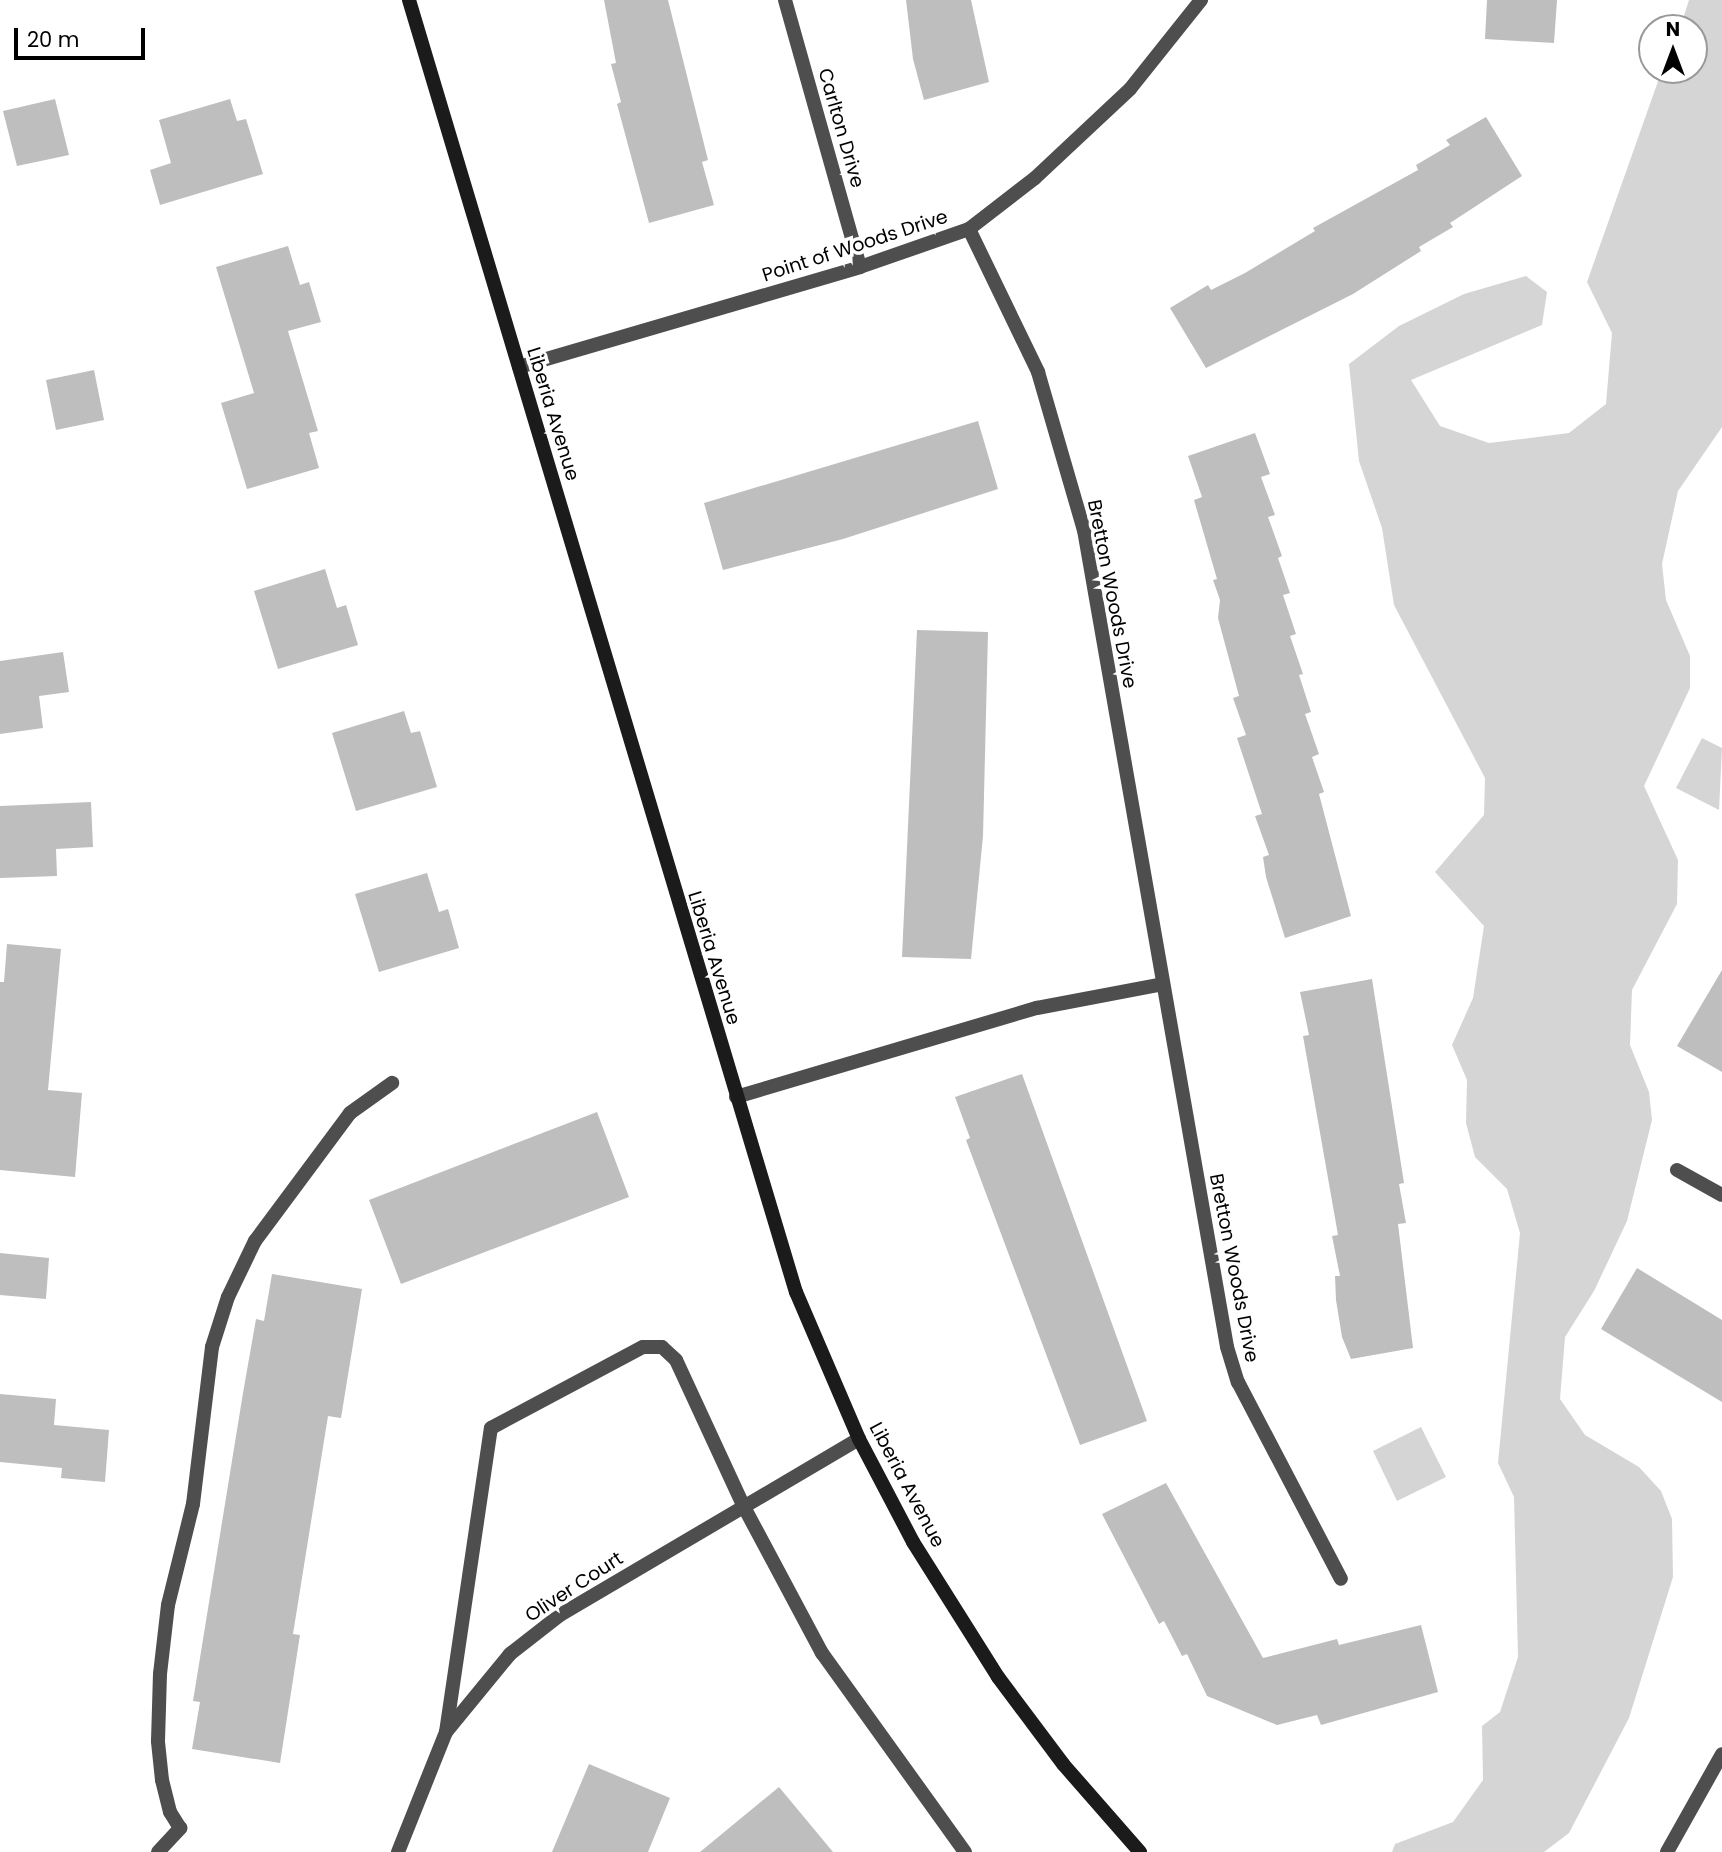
<!DOCTYPE html>
<html>
<head>
<meta charset="utf-8">
<style>
  body { margin:0 }
  #map { position:relative; width:1722px; height:1852px; overflow:hidden; background:#fff; font-family:Poppins,sans-serif }
  div>[style] { position:absolute }
  [style*='--x'] { left:calc(var(--x)*1px); top:calc(var(--y)*1px); width:calc(var(--w)*1px); rotate:calc(var(--a)*1deg) }
  .green>* { inset:0; background:#d5d5d5 }
  .building>* { inset:0; background:#bebebe }
  .service>* { height:14px; margin:-7px; padding:0 7px; transform-origin:7px; border-radius:7px; background:#4e4e4e }
  .minor>* { height:14px; margin:-7px; padding:0 7px; transform-origin:7px; border-radius:7px; background:#4e4e4e }
  .tertiary>* { height:14px; margin:-7px; padding:0 7px; transform-origin:7px; border-radius:7px; background:#4e4e4e }
  .secondary>* { height:14px; margin:-7px; padding:0 7px; transform-origin:7px; border-radius:7px; background:#1b1b1b }
  span { translate:-50% -50%; white-space:nowrap; text-align:center; line-height:1.15; -webkit-text-stroke:7px #fff; paint-order:stroke }
  .street-label { font-size:19px; color:#000 }
  .north { position:absolute; left:1638px; top:14px; width:70px; height:70px; box-sizing:border-box; background:#fff; border:2px solid #999; border-radius:50%; rotate:0deg; font-size:19px; font-weight:700; line-height:28px; text-align:center; color:#000 }
  .north::after { content:''; display:block; margin:auto; width:24px; height:32px; background:#000; clip-path:polygon(50% 0,100% 100%,50% 72%,0 100%) }
  .scale { position:absolute; left:14px; top:28px; width:131px; height:32px; box-sizing:border-box; border:4px solid #000; border-top:0; padding-left:9px; font-size:21px; line-height:24px; white-space:nowrap; color:#000; -webkit-text-stroke:5px #fff; paint-order:stroke }
</style>
</head>
<body>
<div id="map">
  <div class="green">
    <div style="clip-path:polygon(1689px 0,1722px 0,1722px 427px,1678px 491px,1662px 564px,1666px 600px,1690px 656px,1690px 688px,1644px 786px,1678px 860px,1677px 904px,1632px 990px,1630px 1045px,1649px 1092px,1652px 1120px,1627px 1221px,1594px 1291px,1565px 1337px,1560px 1399px,1585px 1435px,1639px 1467px,1661px 1491px,1672px 1519px,1673px 1577px,1629px 1718px,1569px 1833px,1544px 1852px,1392px 1852px,1395px 1844px,1453px 1822px,1483px 1780px,1482px 1726px,1500px 1712px,1518px 1657px,1514px 1497px,1498px 1463px,1520px 1233px,1507px 1189px,1475px 1157px,1466px 1123px,1467px 1080px,1452px 1045px,1473px 998px,1484px 926px,1435px 872px,1484px 815px,1485px 778px,1394px 605px,1382px 528px,1359px 461px,1349px 364px,1399px 326px,1464px 294px,1526px 276px,1547px 292px,1542px 325px,1411px 380px,1440px 426px,1489px 443px,1569px 433px,1606px 404px,1612px 333px,1587px 282px,1662px 70px,1694px 70px,1694px 28px,1680px 28px)"></div>
    <div style="clip-path:polygon(1702px 738px,1722px 748px,1719px 810px,1676px 788px)"></div>
    <div style="clip-path:polygon(1421px 1427px,1446px 1477px,1397px 1501px,1373px 1451px)"></div>
  </div>
  <div class="building">
    <div style="clip-path:polygon(604px 0,668px 0,708px 160px,702px 162px,714px 205px,649px 223px,617px 104px,621px 102px,611px 64px,616px 63px)"></div>
    <div style="clip-path:polygon(906px 0,971px 0,989px 82px,924px 100px,913px 59px)"></div>
    <div style="clip-path:polygon(1487px 0,1557px 0,1554px 43px,1485px 39px)"></div>
    <div style="clip-path:polygon(55px 99px,69px 155px,17px 166px,3px 111px)"></div>
    <div style="clip-path:polygon(230px 99px,237px 121px,246px 119px,263px 174px,160px 205px,150px 170px,171px 163px,159px 120px)"></div>
    <div style="clip-path:polygon(1486px 117px,1522px 176px,1450px 223px,1453px 227px,1419px 247px,1421px 251px,1353px 294px,1206px 368px,1170px 308px,1208px 285px,1211px 290px,1245px 273px,1315px 231px,1313px 228px,1418px 170px,1416px 165px,1450px 145px,1446px 140px)"></div>
    <div style="clip-path:polygon(288px 246px,300px 285px,309px 282px,321px 322px,288px 331px,318px 431px,309px 433px,319px 468px,247px 489px,221px 403px,254px 393px,216px 267px)"></div>
    <div style="clip-path:polygon(94px 370px,104px 420px,56px 430px,46px 380px)"></div>
    <div style="clip-path:polygon(978px 421px,998px 489px,843px 539px,723px 570px,704px 503px)"></div>
    <div style="clip-path:polygon(1255px 433px,1270px 474px,1261px 477px,1275px 515px,1268px 517px,1282px 556px,1278px 558px,1290px 593px,1283px 595px,1296px 634px,1290px 636px,1303px 674px,1299px 675px,1311px 712px,1305px 714px,1319px 754px,1312px 757px,1324px 792px,1319px 794px,1351px 916px,1285px 938px,1266px 877px,1263px 857px,1269px 855px,1255px 816px,1262px 814px,1237px 738px,1246px 735px,1233px 698px,1239px 696px,1218px 618px,1220px 600px,1213px 580px,1217px 579px,1194px 500px,1202px 497px,1188px 456px)"></div>
    <div style="clip-path:polygon(325px 569px,337px 608px,346px 605px,358px 645px,278px 669px,254px 591px)"></div>
    <div style="clip-path:polygon(917px 630px,988px 632px,983px 836px,971px 959px,902px 957px)"></div>
    <div style="clip-path:polygon(63px 652px,69px 692px,39px 696px,43px 728px,0 734px,0 661px)"></div>
    <div style="clip-path:polygon(404px 711px,411px 733px,420px 731px,437px 787px,356px 811px,332px 733px)"></div>
    <div style="clip-path:polygon(91px 802px,93px 847px,56px 849px,57px 876px,0 878px,0 806px)"></div>
    <div style="clip-path:polygon(427px 873px,439px 912px,448px 909px,459px 948px,379px 972px,355px 894px)"></div>
    <div style="clip-path:polygon(7px 944px,61px 949px,48px 1090px,82px 1093px,75px 1177px,0 1170px,0 982px,4px 982px)"></div>
    <div style="clip-path:polygon(1722px 970px,1722px 1072px,1677px 1046px)"></div>
    <div style="clip-path:polygon(1372px 979px,1404px 1183px,1399px 1184px,1406px 1223px,1398px 1224px,1413px 1348px,1351px 1359px,1342px 1337px,1336px 1300px,1335px 1276px,1340px 1276px,1332px 1236px,1338px 1235px,1303px 1036px,1309px 1035px,1300px 992px)"></div>
    <div style="clip-path:polygon(1022px 1074px,1147px 1421px,1080px 1445px,966px 1140px,970px 1138px,955px 1097px)"></div>
    <div style="clip-path:polygon(597px 1112px,629px 1197px,401px 1284px,369px 1200px)"></div>
    <div style="clip-path:polygon(0 1253px,49px 1258px,46px 1299px,0 1295px)"></div>
    <div style="clip-path:polygon(1637px 1268px,1722px 1320px,1722px 1402px,1601px 1329px)"></div>
    <div style="clip-path:polygon(272px 1274px,362px 1289px,341px 1418px,328px 1416px,293px 1634px,300px 1635px,280px 1763px,192px 1749px,200px 1702px,193px 1701px,243px 1393px,256px 1319px,264px 1321px)"></div>
    <div style="clip-path:polygon(0 1394px,56px 1399px,54px 1425px,109px 1430px,105px 1482px,61px 1478px,62px 1468px,0 1462px)"></div>
    <div style="clip-path:polygon(1166px 1483px,1263px 1658px,1337px 1639px,1339px 1645px,1421px 1625px,1438px 1692px,1321px 1725px,1317px 1715px,1277px 1725px,1207px 1696px,1187px 1654px,1182px 1656px,1164px 1621px,1159px 1624px,1102px 1514px)"></div>
    <div style="clip-path:polygon(589px 1764px,670px 1798px,648px 1852px,552px 1852px)"></div>
    <div style="clip-path:polygon(779px 1787px,833px 1852px,700px 1852px)"></div>
  </div>
  <div class="service">
    <div style="--x:446;--y:1732;--w:307;--a:-81.6"></div>
    <div style="--x:491;--y:1428;--w:172;--a:-28.1"></div>
    <div style="--x:643;--y:1347;--w:19;--a:0"></div>
    <div style="--x:662;--y:1347;--w:19;--a:43"></div>
    <div style="--x:676;--y:1360;--w:162;--a:65.2"></div>
    <div style="--x:744;--y:1507;--w:166;--a:61.9"></div>
    <div style="--x:822;--y:1653;--w:245;--a:54.3"></div>
    <div style="--x:158;--y:1852;--w:33;--a:-47"></div>
    <div style="--x:180;--y:1828;--w:19;--a:-122"></div>
    <div style="--x:170;--y:1812;--w:33;--a:-104"></div>
    <div style="--x:162;--y:1780;--w:39;--a:-96"></div>
    <div style="--x:158;--y:1741;--w:67;--a:-88.3"></div>
    <div style="--x:160;--y:1674;--w:69;--a:-83.4"></div>
    <div style="--x:168;--y:1605;--w:104;--a:-76.1"></div>
    <div style="--x:193;--y:1504;--w:158;--a:-83.1"></div>
    <div style="--x:212;--y:1347;--w:52;--a:-72.3"></div>
    <div style="--x:228;--y:1297;--w:62;--a:-64.3"></div>
    <div style="--x:255;--y:1241;--w:159;--a:-53.4"></div>
    <div style="--x:350;--y:1113;--w:52;--a:-35.5"></div>
  </div>
  <div class="minor">
    <div style="--x:785;--y:0;--w:277;--a:74.3"></div>
    <div style="--x:969;--y:229;--w:159;--a:64.2"></div>
    <div style="--x:1038;--y:372;--w:165;--a:73.8"></div>
    <div style="--x:1084;--y:530;--w:829;--a:80.07"></div>
    <div style="--x:1227;--y:1347;--w:37;--a:73"></div>
    <div style="--x:1238;--y:1382;--w:222;--a:62.4"></div>
    <div style="--x:519;--y:367;--w:355;--a:-16.3"></div>
    <div style="--x:860;--y:267;--w:115;--a:-19.2"></div>
    <div style="--x:969;--y:229;--w:83;--a:-37.7"></div>
    <div style="--x:1035;--y:178;--w:130;--a:-43.1"></div>
    <div style="--x:1130;--y:89;--w:114;--a:-51.4"></div>
    <div style="--x:736;--y:1097;--w:314;--a:-16.5"></div>
    <div style="--x:1037;--y:1008;--w:128;--a:-10.8"></div>
    <div style="--x:1677;--y:1170;--w:51;--a:29.1"></div>
    <div style="--x:398;--y:1852;--w:129;--a:-68.2"></div>
    <div style="--x:446;--y:1732;--w:101;--a:-50.6"></div>
    <div style="--x:510;--y:1654;--w:63;--a:-38"></div>
    <div style="--x:560;--y:1615;--w:347;--a:-30.5"></div>
  </div>
  <div class="tertiary">
    <div style="--x:1667;--y:1852;--w:112;--a:-60.7"></div>
  </div>
  <div class="secondary">
    <div style="--x:409;--y:0;--w:1349;--a:73.33"></div>
    <div style="--x:796;--y:1292;--w:160;--a:66.8"></div>
    <div style="--x:859;--y:1439;--w:116;--a:62.3"></div>
    <div style="--x:913;--y:1542;--w:160;--a:57.8"></div>
    <div style="--x:998;--y:1677;--w:109;--a:53.2"></div>
    <div style="--x:1063;--y:1764;--w:117;--a:48.8"></div>
  </div>
  <div class="street-label">
    <span style="left:841px;top:128px;rotate:74deg">Carlton Drive</span>
    <span style="left:855px;top:246px;rotate:-18deg">Point of Woods Drive</span>
    <span style="left:553px;top:414px;rotate:73deg">Liberia Avenue</span>
    <span style="left:1112px;top:594px;rotate:79deg">Bretton Woods Drive</span>
    <span style="left:714px;top:958px;rotate:73deg">Liberia Avenue</span>
    <span style="left:1234px;top:1268px;rotate:79deg">Bretton Woods Drive</span>
    <span style="left:907px;top:1485px;rotate:62deg">Liberia Avenue</span>
    <span style="left:574px;top:1587px;rotate:-33deg">Oliver Court</span>
  </div>
  <div class="north">N</div>
  <div class="scale">20 m</div>
</div>
</body>
</html>
